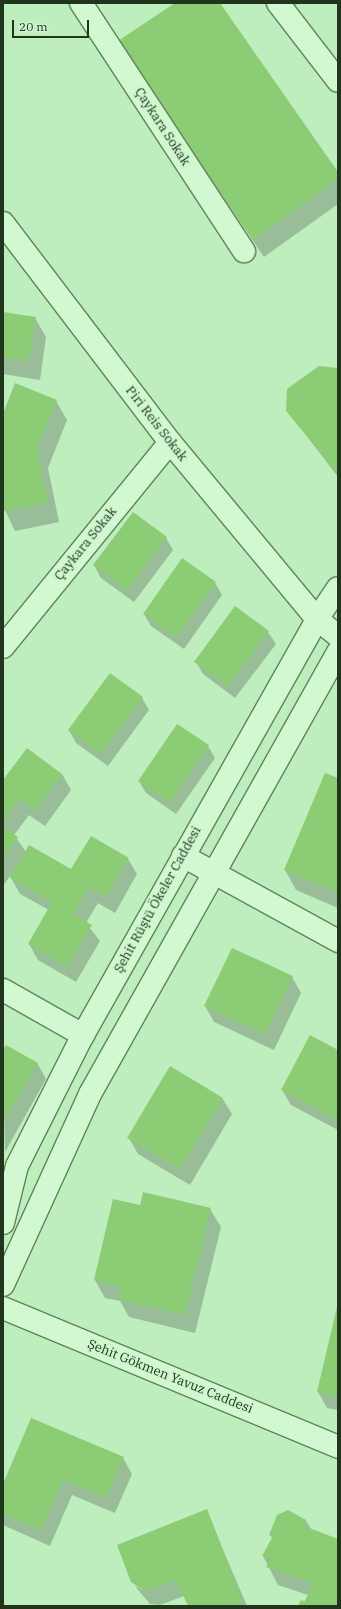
<!DOCTYPE html>
<html>
<head>
<meta charset="utf-8">
<style>
  body { margin:0 }
  #map { position:relative; width:341px; height:1609px; overflow:hidden; background:#beedbe; font-family:"IBM Plex Serif",serif }
  div>[style] { position:absolute }
  [style*='--x'] { left:calc(var(--x)*1px); top:calc(var(--y)*1px); width:calc(var(--w)*1px); rotate:calc(var(--a)*1deg) }
  .shadow>* { inset:0; background:#0003 }
  .building>* { inset:0; background:#8ccc74 }
  .roads { filter:drop-shadow(1px 0 #5f8557) drop-shadow(-1px 0 #5f8557) drop-shadow(0 1px #5f8557) drop-shadow(0 -1px #5f8557) }
  .minor>* { height:22px; margin:-11px; padding:0 11px; transform-origin:11px; border-radius:11px; background:#d1f8d1 }
  span { translate:-50% -50%; white-space:nowrap; text-align:center; line-height:1.15; -webkit-text-stroke:3.5px #cef5ce; paint-order:stroke }
  .street-label { font-size:13px; color:#21351c }
  .frame { position:absolute; inset:0; border:4px solid #21351c; pointer-events:none }
  .scale { position:absolute; left:12px; top:20px; width:77px; height:18px; box-sizing:border-box; border:2px solid #21351c; border-top:0; padding-left:5px; font-size:12px; line-height:14px; white-space:nowrap; color:#21351c; -webkit-text-stroke:3px #cef5ce; paint-order:stroke }
</style>
</head>
<body>
<div id="map">
  <div class="shadow">
    <div style="clip-path:polygon(177px 3px,219px 3px,338px 174px,338px 204px,264px 257px,130px 60px)"></div>
    <div style="clip-path:polygon(282px 3px,299px 3px,288px 11px)"></div>
    <div style="clip-path:polygon(3px 313px,35px 318px,46px 337px,40px 380px,3px 374px)"></div>
    <div style="clip-path:polygon(338px 370px,338px 477px,287px 410px)"></div>
    <div style="clip-path:polygon(56px 401px,67px 420px,48px 468px,59px 522px,15px 531px,3px 506px,3px 417px)"></div>
    <div style="clip-path:polygon(166px 538px,173px 550px,134px 602px,101px 578px,94px 565px)"></div>
    <div style="clip-path:polygon(215px 583px,222px 595px,184px 649px,151px 626px,144px 614px)"></div>
    <div style="clip-path:polygon(268px 632px,276px 644px,235px 698px,203px 674px,196px 662px)"></div>
    <div style="clip-path:polygon(142px 698px,149px 710px,108px 766px,76px 743px,69px 730px)"></div>
    <div style="clip-path:polygon(208px 746px,215px 758px,176px 814px,146px 793px,139px 781px)"></div>
    <div style="clip-path:polygon(62px 774px,71px 790px,45px 826px,29px 815px,14px 835px,26px 852px,72px 871px,128px 859px,137px 874px,115px 913px,98px 903px,86px 923px,100px 941px,76px 982px,38px 960px,29px 944px,49px 910px,20px 894px,10px 876px,3px 886px,3px 780px)"></div>
    <div style="clip-path:polygon(338px 779px,338px 908px,296px 890px,285px 870px)"></div>
    <div style="clip-path:polygon(292px 977px,301px 993px,274px 1050px,214px 1022px,205px 1006px)"></div>
    <div style="clip-path:polygon(338px 1051px,338px 1130px,291px 1105px,282px 1090px)"></div>
    <div style="clip-path:polygon(3px 1052px,37px 1063px,46px 1079px,5px 1152px)"></div>
    <div style="clip-path:polygon(222px 1098px,232px 1114px,190px 1185px,138px 1154px,129px 1138px)"></div>
    <div style="clip-path:polygon(141px 1207px,210px 1209px,221px 1227px,195px 1333px,129px 1317px,120px 1301px,105px 1298px,95px 1280px)"></div>
    <div style="clip-path:polygon(338px 1309px,338px 1410px,327px 1408px,318px 1392px)"></div>
    <div style="clip-path:polygon(123px 1458px,132px 1474px,115px 1513px,72px 1495px,50px 1546px,3px 1525px,3px 1486px)"></div>
    <div style="clip-path:polygon(206px 1510px,247px 1606px,189px 1606px,184px 1596px,160px 1605px,150px 1604px,135px 1586px,144px 1590px,132px 1581px)"></div>
    <div style="clip-path:polygon(306px 1521px,311px 1529px,338px 1540px,338px 1606px,302px 1606px,308px 1595px,278px 1585px,263px 1556px,273px 1539px,270px 1535px)"></div>
  </div>
  <div class="building">
    <div style="clip-path:polygon(175px 3px,220px 3px,338px 172px,338px 179px,253px 240px,118px 41px)"></div>
    <div style="clip-path:polygon(3px 312px,36px 317px,29px 360px,3px 357px)"></div>
    <div style="clip-path:polygon(319px 366px,338px 368px,338px 474px,286px 411px,287px 389px)"></div>
    <div style="clip-path:polygon(15px 383px,57px 400px,37px 448px,48px 503px,3px 511px,3px 414px)"></div>
    <div style="clip-path:polygon(133px 512px,167px 537px,126px 591px,93px 565px)"></div>
    <div style="clip-path:polygon(182px 558px,216px 582px,176px 637px,143px 614px)"></div>
    <div style="clip-path:polygon(235px 606px,269px 631px,228px 686px,194px 662px)"></div>
    <div style="clip-path:polygon(110px 673px,143px 697px,101px 754px,68px 730px)"></div>
    <div style="clip-path:polygon(177px 724px,209px 745px,169px 803px,138px 781px)"></div>
    <div style="clip-path:polygon(27px 748px,62px 774px,35px 811px,20px 799px,3px 822px,3px 780px)"></div>
    <div style="clip-path:polygon(325px 773px,338px 778px,338px 893px,284px 870px)"></div>
    <div style="clip-path:polygon(3px 826px,18px 837px,3px 858px)"></div>
    <div style="clip-path:polygon(91px 836px,129px 858px,106px 897px,89px 888px,73px 914px,92px 925px,67px 967px,28px 944px,52px 902px,10px 878px,29px 845px,71px 869px)"></div>
    <div style="clip-path:polygon(232px 948px,293px 976px,265px 1034px,204px 1006px)"></div>
    <div style="clip-path:polygon(310px 1035px,338px 1050px,338px 1120px,281px 1090px)"></div>
    <div style="clip-path:polygon(6px 1045px,38px 1063px,3px 1123px,3px 1050px)"></div>
    <div style="clip-path:polygon(170px 1066px,223px 1098px,180px 1169px,127px 1138px)"></div>
    <div style="clip-path:polygon(143px 1192px,211px 1208px,185px 1315px,118px 1299px,121px 1287px,94px 1280px,113px 1199px,140px 1205px)"></div>
    <div style="clip-path:polygon(337px 1307px,338px 1307px,338px 1397px,317px 1392px)"></div>
    <div style="clip-path:polygon(31px 1418px,124px 1457px,106px 1498px,63px 1480px,41px 1530px,3px 1514px,3px 1484px)"></div>
    <div style="clip-path:polygon(207px 1509px,243px 1601px,230px 1606px,188px 1606px,176px 1580px,150px 1590px,140px 1588px,131px 1582px,117px 1545px)"></div>
    <div style="clip-path:polygon(288px 1510px,306px 1520px,304px 1526px,338px 1539px,338px 1606px,298px 1606px,301px 1600px,305px 1602px,313px 1583px,266px 1567px,270px 1559px,262px 1556px,273px 1536px,269px 1535px,277px 1515px)"></div>
  </div>
  <div class="roads">
    <div class="minor">
      <div style="--x:81;--y:3;--w:297;--a:56.7"></div>
      <div style="--x:278;--y:3;--w:98;--a:52.4"></div>
      <div style="--x:3;--y:223;--w:275;--a:52.7"></div>
      <div style="--x:170;--y:442;--w:230;--a:50.3"></div>
      <div style="--x:317;--y:619;--w:27;--a:39"></div>
      <div style="--x:3;--y:647;--w:264;--a:-50.8"></div>
      <div style="--x:183;--y:856;--w:177;--a:28.7"></div>
      <div style="--x:3;--y:990;--w:92;--a:29.4"></div>
      <div style="--x:3;--y:1223;--w:59;--a:-76.2"></div>
      <div style="--x:17;--y:1166;--w:147;--a:-63.3"></div>
      <div style="--x:83;--y:1035;--w:477;--a:-60.6"></div>
      <div style="--x:317;--y:619;--w:37;--a:-56"></div>
      <div style="--x:3;--y:1285;--w:210;--a:-65.5"></div>
      <div style="--x:90;--y:1094;--w:507;--a:-60.7"></div>
      <div style="--x:3;--y:1308;--w:363;--a:22.5"></div>
    </div>
  </div>
  <div class="street-label">
    <span style="left:162px;top:127px;rotate:57deg">Çaykara Sokak</span>
    <span style="left:156px;top:424px;rotate:52deg">Piri Reis Sokak</span>
    <span style="left:86px;top:544px;rotate:-51deg">Çaykara Sokak</span>
    <span style="left:158px;top:900px;rotate:-61deg">Şehit Rüştü Ökeler Caddesi</span>
    <span style="left:170px;top:1377px;rotate:22deg">Şehit Gökmen Yavuz Caddesi</span>
  </div>
  <div class="frame"></div>
  <div class="scale">20 m</div>
</div>
</body>
</html>
